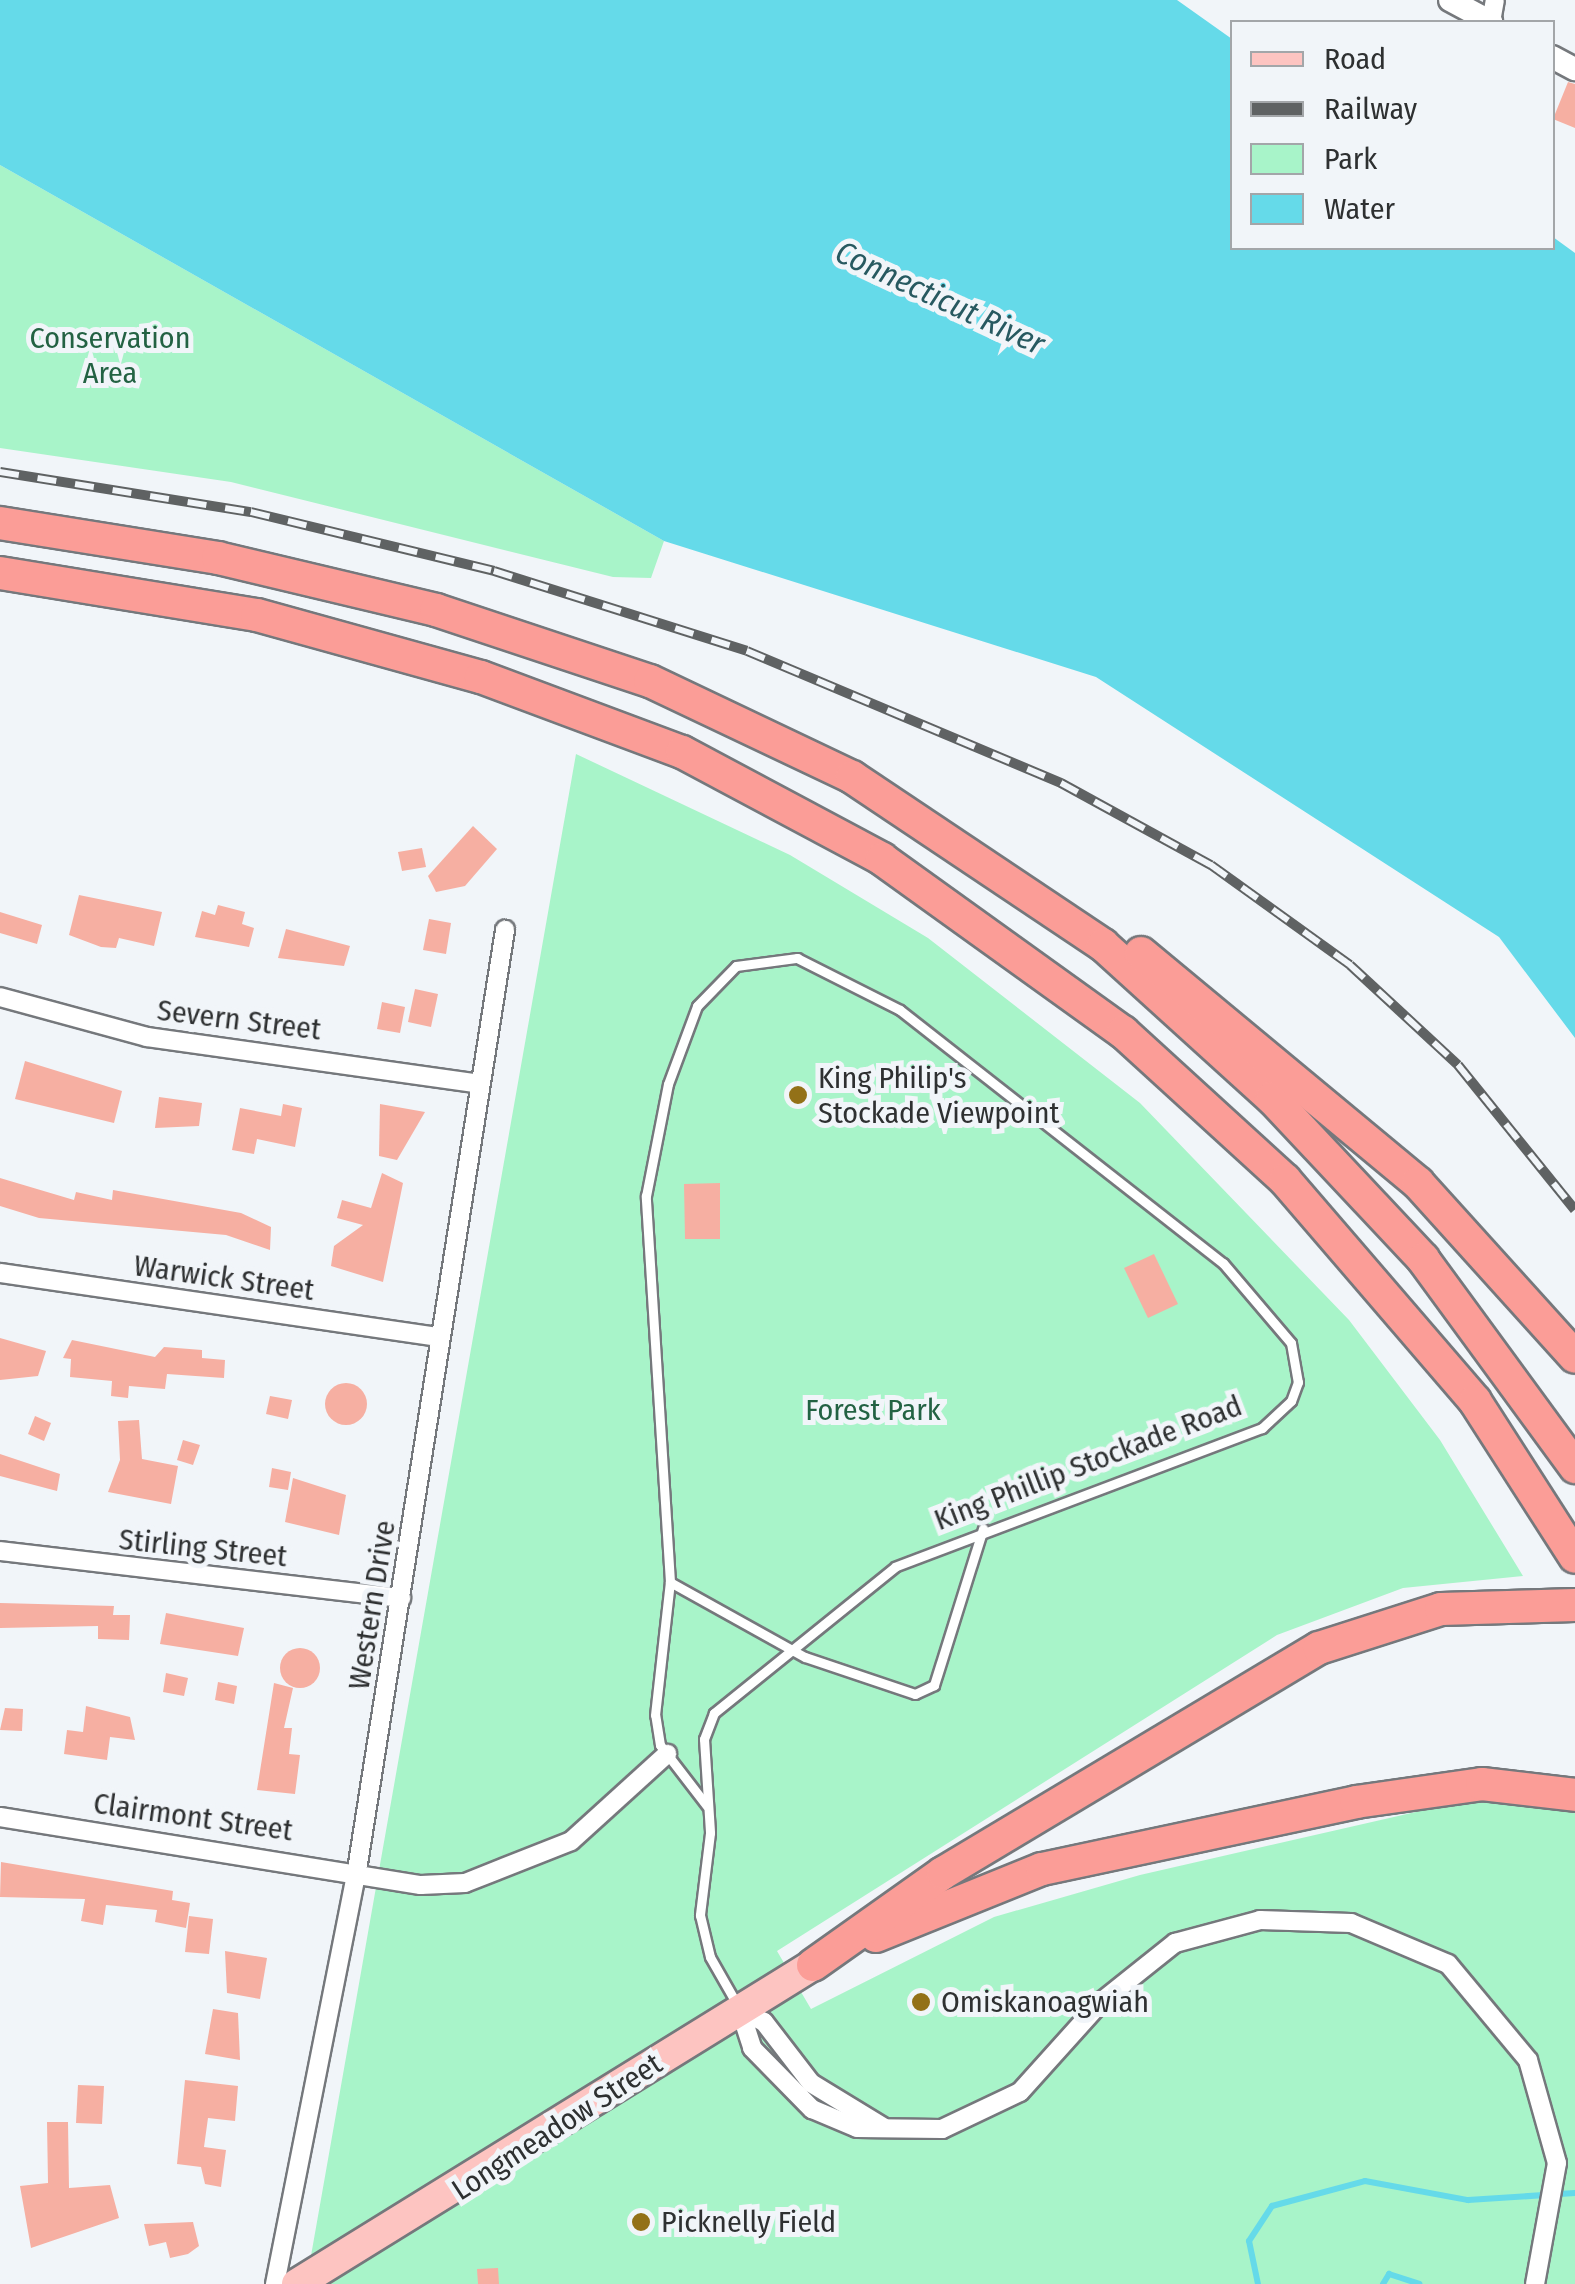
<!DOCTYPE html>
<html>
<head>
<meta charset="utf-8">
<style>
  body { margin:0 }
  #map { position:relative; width:1575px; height:2284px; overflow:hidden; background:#f1f5f9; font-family:"Fira Sans Condensed",sans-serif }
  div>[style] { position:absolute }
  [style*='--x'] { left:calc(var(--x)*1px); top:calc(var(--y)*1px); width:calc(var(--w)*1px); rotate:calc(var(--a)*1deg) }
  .green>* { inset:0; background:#a8f4c9 }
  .water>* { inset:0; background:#65dae9 }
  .stream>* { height:6px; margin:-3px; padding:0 3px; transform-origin:3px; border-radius:3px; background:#65dae9 }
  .building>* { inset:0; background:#f6afa2 }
  .round { border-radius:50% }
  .roads { filter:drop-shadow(2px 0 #75787c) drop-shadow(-2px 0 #75787c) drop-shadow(0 2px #75787c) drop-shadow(0 -2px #75787c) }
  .service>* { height:9px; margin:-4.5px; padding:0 4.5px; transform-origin:4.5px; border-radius:4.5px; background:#fff }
  .minor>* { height:18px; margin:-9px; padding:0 9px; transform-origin:9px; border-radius:9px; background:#fff }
  .tertiary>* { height:22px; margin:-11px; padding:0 11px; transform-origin:11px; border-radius:11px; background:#fff }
  .primary>* { height:30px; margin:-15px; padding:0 15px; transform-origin:15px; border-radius:15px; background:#fdc4c1 }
  .motorway>* { height:32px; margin:-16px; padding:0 16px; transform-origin:16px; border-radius:16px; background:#fb9d97 }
  .rail>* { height:10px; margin-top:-5px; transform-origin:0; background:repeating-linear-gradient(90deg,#f1f5f9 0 19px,#5f6263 0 38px); box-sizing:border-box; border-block:2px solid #5f6263 }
  .dots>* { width:28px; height:28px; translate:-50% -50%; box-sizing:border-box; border:5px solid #f1f5f9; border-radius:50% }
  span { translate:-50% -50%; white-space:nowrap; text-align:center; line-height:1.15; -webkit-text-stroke:10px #f1f5f9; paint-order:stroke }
  .park-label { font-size:30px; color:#236243 }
  .street-label { font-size:30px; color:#2e3031 }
  .poi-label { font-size:30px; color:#2e3031 }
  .left { translate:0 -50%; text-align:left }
  .water-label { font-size:32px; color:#275960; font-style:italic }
  .legend { position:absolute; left:1230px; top:20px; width:325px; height:230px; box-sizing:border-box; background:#f1f5f9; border:2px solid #a3a6a9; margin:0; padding:12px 18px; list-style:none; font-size:30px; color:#2e3031 }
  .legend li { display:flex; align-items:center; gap:20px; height:50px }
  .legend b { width:50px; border:2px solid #a3a6a9 }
</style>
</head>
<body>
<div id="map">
  <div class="green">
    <div style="clip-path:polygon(0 165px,664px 541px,651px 578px,613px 577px,231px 482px,0 448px)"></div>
    <div style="clip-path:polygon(576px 754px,790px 855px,928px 938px,1140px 1103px,1349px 1320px,1440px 1440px,1523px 1576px,1403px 1588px,1277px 1635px,777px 1951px,811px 2009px,994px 1917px,1140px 1875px,1442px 1806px,1497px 1801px,1575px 1812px,1575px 2284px,306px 2284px)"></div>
  </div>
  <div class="water">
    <div style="clip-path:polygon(0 0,1177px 0,1232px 39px,1232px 248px,1552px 248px,1553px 237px,1575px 253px,1575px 1038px,1499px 937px,1096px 677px,664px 541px,0 165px)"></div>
  </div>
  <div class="stream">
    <div style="--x:1258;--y:2284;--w:44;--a:-101.8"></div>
    <div style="--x:1249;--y:2241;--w:42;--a:-56.7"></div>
    <div style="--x:1272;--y:2206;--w:96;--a:-15"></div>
    <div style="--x:1365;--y:2181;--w:105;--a:10.5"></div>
    <div style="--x:1468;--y:2200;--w:107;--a:-3.7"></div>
    <div style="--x:1383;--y:2284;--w:12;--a:-59"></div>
    <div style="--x:1389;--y:2274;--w:32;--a:18"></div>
  </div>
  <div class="building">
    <div style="clip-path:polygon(1568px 82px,1575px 84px,1575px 128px,1553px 119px)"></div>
    <div style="clip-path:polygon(473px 826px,497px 849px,465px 886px,436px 892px,428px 876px)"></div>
    <div style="clip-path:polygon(422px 848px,426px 867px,402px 871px,398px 852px)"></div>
    <div style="clip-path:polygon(79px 895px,162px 912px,154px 946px,119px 938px,116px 948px,101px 947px,69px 935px)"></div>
    <div style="clip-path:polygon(218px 905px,245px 912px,242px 924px,254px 928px,249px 947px,195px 937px,202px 911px,215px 915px)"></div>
    <div style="clip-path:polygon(0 912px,42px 925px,37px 944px,0 933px)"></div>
    <div style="clip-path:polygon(429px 919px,451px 923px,446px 954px,423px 950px)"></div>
    <div style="clip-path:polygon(286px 929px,350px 946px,344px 966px,278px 958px)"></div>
    <div style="clip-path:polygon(415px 989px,438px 994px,431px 1027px,408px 1022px)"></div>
    <div style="clip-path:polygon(382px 1002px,405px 1007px,400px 1033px,377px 1029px)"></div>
    <div style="clip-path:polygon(25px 1061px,122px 1091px,114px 1123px,15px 1099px)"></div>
    <div style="clip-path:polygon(159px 1097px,202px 1103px,199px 1126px,155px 1128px)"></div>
    <div style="clip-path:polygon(283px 1104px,302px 1108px,295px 1147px,257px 1139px,254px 1154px,232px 1150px,240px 1108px,281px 1116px)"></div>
    <div style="clip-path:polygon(380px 1104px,425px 1112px,397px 1160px,379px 1156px)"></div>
    <div style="clip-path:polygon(382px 1173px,403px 1183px,383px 1282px,331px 1266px,334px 1246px,363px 1225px,337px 1218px,342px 1200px,371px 1208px)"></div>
    <div style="clip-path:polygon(0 1178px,74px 1200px,76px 1192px,112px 1200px,113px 1190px,241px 1213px,271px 1227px,270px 1250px,226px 1235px,39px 1218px,0 1206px)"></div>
    <div style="clip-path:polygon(720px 1183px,720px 1239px,685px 1239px,684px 1184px)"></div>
    <div style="clip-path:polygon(1154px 1254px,1178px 1304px,1148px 1318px,1124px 1268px)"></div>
    <div style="clip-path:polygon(0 1338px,46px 1351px,38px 1376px,0 1380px)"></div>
    <div style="clip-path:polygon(72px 1340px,155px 1357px,164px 1347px,202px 1350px,202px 1358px,225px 1360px,224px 1378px,167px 1374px,165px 1389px,129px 1386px,128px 1398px,111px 1396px,112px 1381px,70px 1377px,71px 1359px,63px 1358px)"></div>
    <div class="round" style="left:325px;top:1383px;width:42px;height:42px"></div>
    <div style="clip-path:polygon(270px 1396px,292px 1400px,288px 1419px,266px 1414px)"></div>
    <div style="clip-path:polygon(35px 1416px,51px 1423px,44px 1441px,28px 1434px)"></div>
    <div style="clip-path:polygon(139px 1420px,142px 1459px,178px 1466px,171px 1504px,108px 1492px,120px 1460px,118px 1421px)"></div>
    <div style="clip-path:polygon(183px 1440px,200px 1445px,193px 1465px,177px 1460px)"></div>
    <div style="clip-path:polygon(0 1454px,60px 1474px,57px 1491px,0 1476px)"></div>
    <div style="clip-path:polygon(272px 1468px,291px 1472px,288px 1490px,269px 1487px)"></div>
    <div style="clip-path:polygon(293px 1478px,346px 1495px,339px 1535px,285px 1522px)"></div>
    <div style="clip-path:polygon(0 1603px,114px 1606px,113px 1615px,130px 1615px,129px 1640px,98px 1639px,98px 1626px,0 1628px)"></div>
    <div style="clip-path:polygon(166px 1613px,244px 1628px,238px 1656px,160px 1644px)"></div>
    <div class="round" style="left:280px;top:1648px;width:40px;height:40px"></div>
    <div style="clip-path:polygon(166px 1673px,188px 1678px,184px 1696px,163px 1692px)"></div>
    <div style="clip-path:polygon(218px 1682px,237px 1686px,234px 1704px,215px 1700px)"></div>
    <div style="clip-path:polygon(274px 1683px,293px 1688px,284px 1728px,292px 1728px,289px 1754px,300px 1755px,295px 1794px,257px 1790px)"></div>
    <div style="clip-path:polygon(86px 1706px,130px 1717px,135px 1740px,110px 1737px,107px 1760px,64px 1754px,67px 1730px,83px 1732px)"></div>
    <div style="clip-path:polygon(5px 1708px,23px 1709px,22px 1731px,0 1730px)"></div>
    <div style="clip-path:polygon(1px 1862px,173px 1891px,172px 1900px,190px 1903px,186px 1928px,155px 1922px,157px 1910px,106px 1905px,103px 1925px,81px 1921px,85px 1899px,0 1897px)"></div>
    <div style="clip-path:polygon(189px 1916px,213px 1919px,209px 1954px,185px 1952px)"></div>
    <div style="clip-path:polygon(225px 1951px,267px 1958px,260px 1999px,227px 1993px)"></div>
    <div style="clip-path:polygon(213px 2009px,238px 2013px,240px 2060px,205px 2054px)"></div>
    <div style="clip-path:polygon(185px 2080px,238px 2086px,235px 2121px,208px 2118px,204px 2147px,226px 2150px,221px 2187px,205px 2184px,201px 2167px,177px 2164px)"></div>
    <div style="clip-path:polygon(78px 2085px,104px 2086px,102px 2124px,76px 2123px)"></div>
    <div style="clip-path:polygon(47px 2122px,68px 2122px,69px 2188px,110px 2185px,119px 2218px,31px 2248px,20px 2186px,48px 2183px)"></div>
    <div style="clip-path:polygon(193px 2222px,199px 2246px,188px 2254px,170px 2258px,166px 2242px,149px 2246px,144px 2224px)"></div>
    <div style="clip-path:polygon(498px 2268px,499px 2284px,478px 2284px,477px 2269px)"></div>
  </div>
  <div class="roads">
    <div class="service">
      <div style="--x:670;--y:1582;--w:154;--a:29.1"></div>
      <div style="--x:805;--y:1657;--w:116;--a:18.6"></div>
      <div style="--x:915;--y:1694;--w:21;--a:-25"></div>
      <div style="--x:934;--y:1685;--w:164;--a:-72.6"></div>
      <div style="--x:707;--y:1806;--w:77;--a:-127.6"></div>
      <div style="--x:660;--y:1745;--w:30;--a:-99"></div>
      <div style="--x:655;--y:1715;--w:134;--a:-83.6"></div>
      <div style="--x:670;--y:1582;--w:387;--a:-93.6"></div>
      <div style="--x:646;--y:1196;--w:114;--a:-78.9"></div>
      <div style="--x:668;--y:1084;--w:83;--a:-69.6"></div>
      <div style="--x:697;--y:1006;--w:56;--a:-45.7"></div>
      <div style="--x:736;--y:966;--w:62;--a:-7.5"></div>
      <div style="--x:797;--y:958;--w:115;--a:26.8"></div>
      <div style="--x:900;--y:1010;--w:410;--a:38.1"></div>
      <div style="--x:1223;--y:1263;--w:105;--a:49.6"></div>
      <div style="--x:1291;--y:1343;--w:40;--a:80"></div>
      <div style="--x:1298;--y:1382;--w:20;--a:110"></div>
      <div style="--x:1291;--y:1401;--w:40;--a:137"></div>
      <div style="--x:1262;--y:1428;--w:392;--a:159.3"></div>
      <div style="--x:895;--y:1567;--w:233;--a:141.1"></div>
      <div style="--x:714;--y:1713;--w:28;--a:111"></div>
      <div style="--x:704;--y:1739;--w:94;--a:86.3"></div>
      <div style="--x:710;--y:1833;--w:83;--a:97"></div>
      <div style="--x:700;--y:1915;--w:43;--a:76.6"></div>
      <div style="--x:710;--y:1957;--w:56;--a:60.3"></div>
    </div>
    <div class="minor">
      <div style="--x:1491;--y:22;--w:22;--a:-80"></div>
      <div style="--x:0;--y:997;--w:152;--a:15.2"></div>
      <div style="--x:147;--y:1037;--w:331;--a:8"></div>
      <div style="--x:0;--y:1273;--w:445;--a:8.3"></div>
      <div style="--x:0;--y:1551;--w:404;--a:6.7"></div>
      <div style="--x:0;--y:1817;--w:426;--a:9.2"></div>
      <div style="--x:421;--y:1885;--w:44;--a:-2.6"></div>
      <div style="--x:465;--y:1883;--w:114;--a:-21.6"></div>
      <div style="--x:571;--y:1841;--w:130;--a:-42.2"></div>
      <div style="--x:883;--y:2127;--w:84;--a:-148.6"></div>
      <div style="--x:811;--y:2083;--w:77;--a:-127.6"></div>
      <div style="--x:764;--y:2022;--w:27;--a:-153"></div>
      <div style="--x:740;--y:2010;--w:40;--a:72"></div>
      <div style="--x:752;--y:2048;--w:86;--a:45.5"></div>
      <div style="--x:812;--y:2109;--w:49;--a:22.9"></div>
      <div style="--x:857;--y:2128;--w:85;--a:0.7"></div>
      <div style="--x:942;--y:2129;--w:86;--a:-25.4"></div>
      <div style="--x:1020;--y:2092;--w:121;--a:-48"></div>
      <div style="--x:1101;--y:2002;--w:95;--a:-38.6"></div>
      <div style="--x:1175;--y:1943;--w:88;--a:-15.1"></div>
      <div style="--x:1260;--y:1920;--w:91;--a:1.9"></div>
      <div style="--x:1351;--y:1923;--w:105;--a:22.9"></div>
      <div style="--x:1448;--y:1964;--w:125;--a:50.2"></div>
      <div style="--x:1528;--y:2060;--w:107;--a:74.3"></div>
      <div style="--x:1557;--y:2163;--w:123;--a:100.3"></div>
      <div style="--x:275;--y:2284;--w:422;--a:-78.8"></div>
      <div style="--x:357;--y:1870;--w:952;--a:-81.05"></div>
    </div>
    <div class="tertiary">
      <div style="--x:1450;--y:0;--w:47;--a:28.2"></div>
      <div style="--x:1552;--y:57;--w:26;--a:28"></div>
    </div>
    <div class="primary">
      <div style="--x:297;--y:2284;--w:607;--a:-31.73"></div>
    </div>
    <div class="motorway">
      <div style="--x:0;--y:523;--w:221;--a:9.1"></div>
      <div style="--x:218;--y:558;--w:224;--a:13.4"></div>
      <div style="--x:436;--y:610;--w:225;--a:18.4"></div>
      <div style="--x:650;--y:681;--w:224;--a:25.4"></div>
      <div style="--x:852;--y:777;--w:302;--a:33.8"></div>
      <div style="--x:1103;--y:945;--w:228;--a:42.2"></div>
      <div style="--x:1272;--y:1098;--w:221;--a:46.8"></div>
      <div style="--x:1423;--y:1259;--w:258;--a:53.8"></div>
      <div style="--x:0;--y:573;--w:260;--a:9.3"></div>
      <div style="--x:257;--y:615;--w:232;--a:15.5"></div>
      <div style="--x:481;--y:677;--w:215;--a:20.5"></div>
      <div style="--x:682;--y:752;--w:227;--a:28.1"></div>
      <div style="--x:882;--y:859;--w:297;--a:35.7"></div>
      <div style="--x:1123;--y:1032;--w:219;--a:42.4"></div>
      <div style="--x:1285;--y:1180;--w:291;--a:49.3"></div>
      <div style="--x:1475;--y:1401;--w:185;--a:57.3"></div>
      <div style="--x:1141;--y:953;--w:360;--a:39.7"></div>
      <div style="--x:1418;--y:1183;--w:234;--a:47.9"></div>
      <div style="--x:876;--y:1936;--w:179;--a:-22"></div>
      <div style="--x:1042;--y:1869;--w:321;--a:-12"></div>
      <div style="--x:1356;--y:1802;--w:127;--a:-8.1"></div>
      <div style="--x:1482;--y:1784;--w:94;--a:6.7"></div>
      <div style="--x:813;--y:1965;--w:159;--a:-35.3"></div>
      <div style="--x:943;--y:1873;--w:438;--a:-30.9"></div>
      <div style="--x:1319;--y:1648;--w:128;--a:-17.7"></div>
      <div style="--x:1441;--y:1609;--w:134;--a:-1.7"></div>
    </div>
  </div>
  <div class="rail">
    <div style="--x:0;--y:472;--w:254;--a:9.1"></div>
    <div style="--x:251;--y:512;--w:250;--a:13.6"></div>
    <div style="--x:494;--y:571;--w:265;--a:17.5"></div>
    <div style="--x:747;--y:651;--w:341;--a:22.8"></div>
    <div style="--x:1061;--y:783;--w:171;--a:28.7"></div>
    <div style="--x:1211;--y:865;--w:171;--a:35.7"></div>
    <div style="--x:1350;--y:965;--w:147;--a:42.8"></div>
    <div style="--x:1458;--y:1065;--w:186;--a:51.1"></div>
  </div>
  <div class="dots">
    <div style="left:798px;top:1095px;background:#937118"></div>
    <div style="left:921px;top:2002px;background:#937118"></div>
    <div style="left:641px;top:2222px;background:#937118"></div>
  </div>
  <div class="park-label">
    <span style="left:110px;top:355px">Conservation<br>Area</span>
    <span style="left:873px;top:1410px">Forest Park</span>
  </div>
  <div class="street-label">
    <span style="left:239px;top:1020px;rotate:7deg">Severn Street</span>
    <span style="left:224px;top:1278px;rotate:8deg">Warwick Street</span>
    <span style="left:1088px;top:1463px;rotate:-21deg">King Phillip Stockade Road</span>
    <span style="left:203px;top:1548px;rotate:6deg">Stirling Street</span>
    <span style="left:372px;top:1605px;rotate:-81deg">Western Drive</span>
    <span style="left:193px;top:1817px;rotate:8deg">Clairmont Street</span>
    <span style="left:557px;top:2127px;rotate:-33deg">Longmeadow Street</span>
  </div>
  <div class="poi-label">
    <span class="left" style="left:818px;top:1095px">King Philip's<br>Stockade Viewpoint</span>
    <span class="left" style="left:941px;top:2002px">Omiskanoagwiah</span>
    <span class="left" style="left:661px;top:2222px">Picknelly Field</span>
  </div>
  <div class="water-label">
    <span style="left:940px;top:298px;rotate:25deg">Connecticut River</span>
  </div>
  <ul class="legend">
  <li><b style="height:12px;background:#fdc4c1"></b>Road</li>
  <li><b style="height:12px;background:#5f6263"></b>Railway</li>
  <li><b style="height:28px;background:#a8f4c9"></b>Park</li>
  <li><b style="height:28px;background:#65dae9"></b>Water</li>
  </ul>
</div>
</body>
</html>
